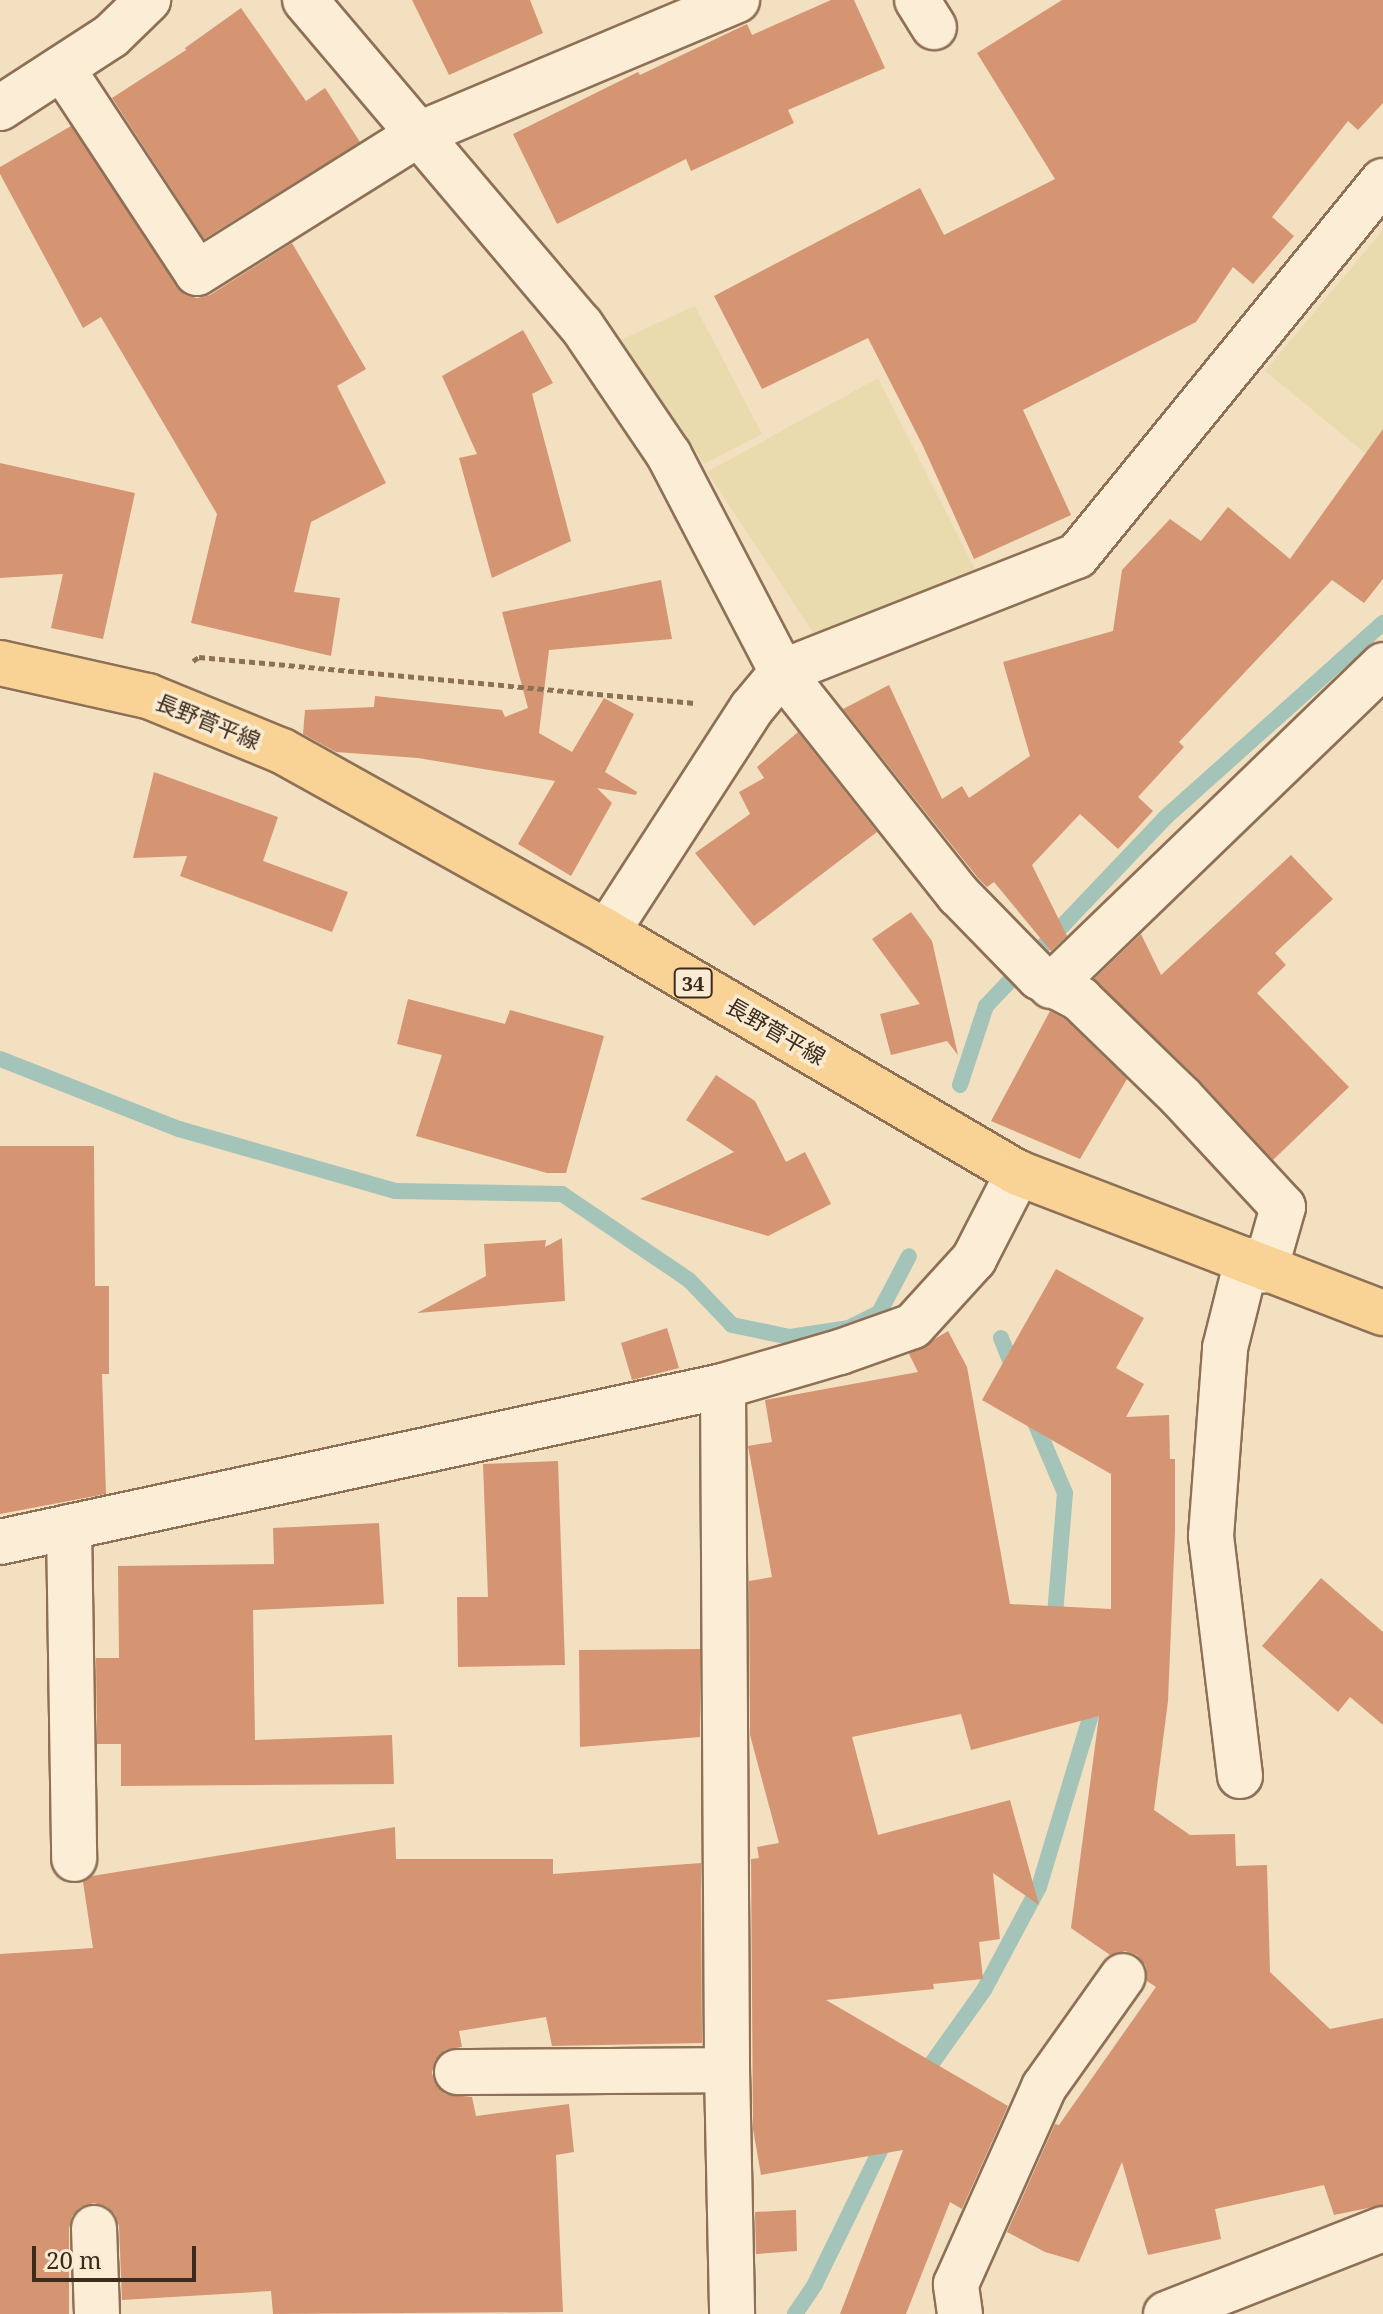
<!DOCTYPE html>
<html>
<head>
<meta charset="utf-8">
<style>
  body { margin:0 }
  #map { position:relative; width:1383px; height:2314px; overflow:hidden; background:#f2e0c1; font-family:"Noto Serif","Noto Sans JP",serif }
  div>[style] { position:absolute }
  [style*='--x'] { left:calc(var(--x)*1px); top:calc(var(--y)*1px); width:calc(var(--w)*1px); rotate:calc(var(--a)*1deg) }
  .farmland>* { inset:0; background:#e9dbae }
  .stream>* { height:16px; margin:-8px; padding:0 8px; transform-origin:8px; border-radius:8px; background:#a4c4b9 }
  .building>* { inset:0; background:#d59573 }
  .path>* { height:5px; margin-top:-2.5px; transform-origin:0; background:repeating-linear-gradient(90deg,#8e7056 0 6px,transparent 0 10px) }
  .roads { filter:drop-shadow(2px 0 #8e7056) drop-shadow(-2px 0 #8e7056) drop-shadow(0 2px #8e7056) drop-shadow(0 -2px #8e7056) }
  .minor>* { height:44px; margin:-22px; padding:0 22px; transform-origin:22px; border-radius:22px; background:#fceed6 }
  .major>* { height:44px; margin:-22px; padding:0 22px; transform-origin:22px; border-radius:22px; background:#f9d395 }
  span { translate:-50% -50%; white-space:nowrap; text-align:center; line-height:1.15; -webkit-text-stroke:7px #f9ebd2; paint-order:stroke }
  .shield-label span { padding:2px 6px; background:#f9ebd2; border:2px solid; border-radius:6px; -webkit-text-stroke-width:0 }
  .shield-label { font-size:20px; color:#3c2a1c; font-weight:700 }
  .street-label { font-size:22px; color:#3c2a1c }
  .scale { position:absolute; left:32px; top:2246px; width:164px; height:36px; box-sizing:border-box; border:4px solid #3c2a1c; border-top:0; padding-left:10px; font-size:24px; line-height:28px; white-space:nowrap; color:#3c2a1c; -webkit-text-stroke:6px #f9ebd2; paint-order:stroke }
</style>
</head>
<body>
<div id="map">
  <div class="farmland">
    <div style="clip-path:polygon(1383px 230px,1383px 468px,1265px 371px)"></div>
    <div style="clip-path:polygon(695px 306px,762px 434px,704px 464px,620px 340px)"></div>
    <div style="clip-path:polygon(878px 378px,977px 573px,822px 646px,707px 472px)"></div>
  </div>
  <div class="stream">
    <div style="--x:0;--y:1059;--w:192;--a:21.4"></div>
    <div style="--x:179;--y:1129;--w:225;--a:16"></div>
    <div style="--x:395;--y:1191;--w:167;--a:1"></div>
    <div style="--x:562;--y:1194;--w:153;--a:34.1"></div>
    <div style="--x:689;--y:1280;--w:62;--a:46.3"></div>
    <div style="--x:732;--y:1325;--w:59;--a:11.7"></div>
    <div style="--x:790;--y:1337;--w:60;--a:-8.7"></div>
    <div style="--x:849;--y:1328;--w:34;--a:-27"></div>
    <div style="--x:879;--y:1313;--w:64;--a:-62.2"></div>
    <div style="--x:960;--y:1085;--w:83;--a:-71.8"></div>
    <div style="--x:986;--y:1006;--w:262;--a:-46.4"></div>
    <div style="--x:1167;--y:816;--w:290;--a:-41.8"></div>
    <div style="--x:1001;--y:1338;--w:38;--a:68"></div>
    <div style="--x:1031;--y:1413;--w:87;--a:67"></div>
    <div style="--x:1065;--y:1493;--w:133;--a:94.7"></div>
    <div style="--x:920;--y:2080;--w:110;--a:-54.6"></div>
    <div style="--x:984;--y:1990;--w:117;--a:-61.9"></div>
    <div style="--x:1039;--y:1887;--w:187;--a:-73.2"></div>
    <div style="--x:1093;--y:1708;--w:11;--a:-124"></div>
    <div style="--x:795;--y:2314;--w:36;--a:-56"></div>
    <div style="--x:815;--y:2284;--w:167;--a:-64"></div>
  </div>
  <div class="building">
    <div style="clip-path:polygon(412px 0,530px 0,543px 33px,449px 75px)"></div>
    <div style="clip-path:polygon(831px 0,854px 0,885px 68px,788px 110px,794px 123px,691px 171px,686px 159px,557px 224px,513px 134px,638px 72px,640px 75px,747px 24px,752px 35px)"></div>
    <div style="clip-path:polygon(1062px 0,1383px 0,1383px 103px,1358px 130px,1348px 121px,1272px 217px,1294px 236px,1253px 284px,1233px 267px,1196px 322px,1023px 410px,1071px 515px,974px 559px,923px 446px,868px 338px,762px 389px,714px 296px,920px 188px,944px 235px,1055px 179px,977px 53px)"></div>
    <div style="clip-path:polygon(241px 8px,306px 101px,325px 88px,360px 142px,204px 239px,112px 98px,186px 50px,185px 48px)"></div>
    <div style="clip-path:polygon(71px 126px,185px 295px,197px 298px,210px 295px,292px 243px,366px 369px,337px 386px,386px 483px,311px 522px,294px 592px,340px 598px,331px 656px,191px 623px,217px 514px,101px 317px,83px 328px,0 174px,0 167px)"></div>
    <div style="clip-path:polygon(523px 330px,553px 383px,532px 394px,571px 541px,492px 578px,459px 458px,477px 454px,442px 376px)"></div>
    <div style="clip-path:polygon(1383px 429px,1383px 579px,1364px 603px,1332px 580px,1179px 742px,1184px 747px,1138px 797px,1153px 811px,1118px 849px,1080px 814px,1032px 865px,1067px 936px,1051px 951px,994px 882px,987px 887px,978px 878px,843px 709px,889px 685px,942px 799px,962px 786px,969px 798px,1030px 756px,1003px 662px,1113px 631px,1122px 570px,1170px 519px,1201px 541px,1228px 507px,1290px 559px)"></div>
    <div style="clip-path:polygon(0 463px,135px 493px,103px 639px,51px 628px,63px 574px,0 578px)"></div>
    <div style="clip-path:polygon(661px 580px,672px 639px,549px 650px,539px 733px,572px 752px,604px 698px,634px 714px,605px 772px,637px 792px,636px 795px,597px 788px,612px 803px,571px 876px,518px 844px,555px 781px,418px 758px,336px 752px,303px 734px,305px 710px,374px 707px,375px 696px,502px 710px,505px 717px,528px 708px,502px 612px)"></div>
    <div style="clip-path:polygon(798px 732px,877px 832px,754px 926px,695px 853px,750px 814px,739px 792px,764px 778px,757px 767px)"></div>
    <div style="clip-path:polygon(154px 772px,278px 817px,263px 861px,348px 892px,332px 932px,180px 876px,187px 856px,133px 858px)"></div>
    <div style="clip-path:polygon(1291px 855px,1333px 899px,1275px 953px,1286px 965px,1257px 993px,1349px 1087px,1273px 1160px,1199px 1080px,1094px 979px,1141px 934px,1161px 975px)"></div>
    <div style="clip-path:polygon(911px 912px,932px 941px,958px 1055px,947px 1041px,891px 1055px,880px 1014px,920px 1004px,872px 939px)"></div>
    <div style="clip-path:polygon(408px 999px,505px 1024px,510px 1010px,604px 1036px,566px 1173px,547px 1173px,416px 1136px,442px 1055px,397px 1044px)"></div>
    <div style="clip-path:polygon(1050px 1011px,1065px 1019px,1127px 1079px,1080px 1159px,991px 1121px)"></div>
    <div style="clip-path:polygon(716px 1075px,755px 1101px,786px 1162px,805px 1152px,831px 1204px,768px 1236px,640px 1199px,734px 1152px,686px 1120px)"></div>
    <div style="clip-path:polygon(0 1146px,94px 1146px,95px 1286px,109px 1286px,109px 1374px,102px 1374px,106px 1494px,0 1514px)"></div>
    <div style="clip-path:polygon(562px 1238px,565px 1301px,417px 1313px,486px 1276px,484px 1244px,546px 1240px,545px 1247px)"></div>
    <div style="clip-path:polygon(1056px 1269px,1144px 1318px,1116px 1368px,1144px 1384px,1126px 1417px,1169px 1415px,1170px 1459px,1175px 1459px,1175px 1532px,1168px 1701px,1154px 1810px,1190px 1835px,1235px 1834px,1236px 1866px,1267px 1865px,1270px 1972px,1330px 2029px,1383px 2018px,1383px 2205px,1334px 2215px,1324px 2185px,1215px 2209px,1221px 2239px,1148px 2255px,1122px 2162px,1079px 2262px,1045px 2252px,1007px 2232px,1055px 2124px,1059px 2125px,1156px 1987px,1147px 1981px,1146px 1966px,1137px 1955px,1125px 1951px,1110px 1955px,1071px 1928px,1099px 1716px,971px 1750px,961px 1714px,852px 1737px,878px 1835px,1010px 1800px,1039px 1905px,993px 1873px,1000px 1939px,979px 1942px,983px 1979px,933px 1984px,934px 1989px,826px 2000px,1008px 2106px,962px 2209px,950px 2202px,906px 2314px,840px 2314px,903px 2150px,761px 2175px,753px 2129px,751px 1859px,759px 1858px,757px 1847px,779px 1843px,750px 1735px,749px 1581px,772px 1577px,748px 1446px,772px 1442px,765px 1400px,918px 1372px,909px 1354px,948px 1331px,967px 1367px,1010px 1604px,1111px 1609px,1111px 1474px,982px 1400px)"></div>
    <div style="clip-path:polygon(667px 1328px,679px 1368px,632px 1380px,621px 1343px)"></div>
    <div style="clip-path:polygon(558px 1461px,565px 1665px,458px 1667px,457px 1597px,488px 1597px,483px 1464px)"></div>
    <div style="clip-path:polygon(379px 1523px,384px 1604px,253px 1610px,255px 1740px,392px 1735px,394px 1784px,121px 1786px,121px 1744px,97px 1744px,96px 1658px,119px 1658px,118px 1566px,274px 1564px,273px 1528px)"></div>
    <div style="clip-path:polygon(1321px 1578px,1383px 1632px,1383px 1725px,1350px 1697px,1338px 1712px,1262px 1646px)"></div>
    <div style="clip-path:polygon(700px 1649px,700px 1737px,580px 1747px,579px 1650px)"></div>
    <div style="clip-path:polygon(395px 1827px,396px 1859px,553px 1859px,553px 1874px,701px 1863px,702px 2043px,552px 2046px,546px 2017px,459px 2031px,462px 2047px,445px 2050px,435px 2060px,432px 2073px,436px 2085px,445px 2094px,472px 2097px,476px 2116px,569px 2104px,574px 2152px,556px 2155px,563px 2312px,273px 2314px,271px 2291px,122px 2300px,119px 2226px,115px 2214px,106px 2206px,94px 2203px,80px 2207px,72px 2216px,69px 2228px,69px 2314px,0 2314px,0 1954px,93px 1948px,83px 1882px,92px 1876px)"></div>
    <div style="clip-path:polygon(796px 2210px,797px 2251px,756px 2254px,755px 2212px)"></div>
  </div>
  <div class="path">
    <div style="--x:193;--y:661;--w:7;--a:-34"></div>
    <div style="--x:199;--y:657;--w:498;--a:5.3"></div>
  </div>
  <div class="roads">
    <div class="minor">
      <div style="--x:305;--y:0;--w:426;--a:49.7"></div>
      <div style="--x:581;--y:325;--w:157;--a:55.9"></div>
      <div style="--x:669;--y:455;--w:245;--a:62.5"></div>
      <div style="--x:782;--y:672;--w:285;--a:51.6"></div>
      <div style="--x:959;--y:895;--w:115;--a:45.7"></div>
      <div style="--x:1039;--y:977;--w:47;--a:28.2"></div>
      <div style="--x:1080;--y:999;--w:141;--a:44.1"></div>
      <div style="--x:1181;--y:1097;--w:150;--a:47.2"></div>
      <div style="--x:1283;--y:1207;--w:66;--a:105.9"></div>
      <div style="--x:917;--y:0;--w:32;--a:58"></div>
      <div style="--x:62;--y:68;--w:245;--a:56.6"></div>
      <div style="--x:197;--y:273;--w:262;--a:-32.1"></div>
      <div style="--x:419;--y:134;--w:345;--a:-22.8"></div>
      <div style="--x:0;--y:108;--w:132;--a:-33"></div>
      <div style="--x:111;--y:36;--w:52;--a:-44.2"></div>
      <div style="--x:607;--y:932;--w:267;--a:-57.1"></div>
      <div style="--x:752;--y:708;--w:47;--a:-50.2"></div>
      <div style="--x:782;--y:672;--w:317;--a:-21.5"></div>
      <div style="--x:1077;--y:556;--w:484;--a:-50.8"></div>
      <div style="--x:1051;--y:986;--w:462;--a:-44"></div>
      <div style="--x:723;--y:1386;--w:684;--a:89.66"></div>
      <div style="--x:727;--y:2070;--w:244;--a:88.8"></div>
      <div style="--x:69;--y:1527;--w:332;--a:89.1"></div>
      <div style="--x:0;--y:1542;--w:740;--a:-12.18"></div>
      <div style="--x:723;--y:1386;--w:122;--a:-16.2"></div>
      <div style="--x:840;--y:1352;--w:77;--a:-19.6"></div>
      <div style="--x:913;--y:1326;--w:91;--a:-47.7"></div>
      <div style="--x:974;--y:1259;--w:97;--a:-62.9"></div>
      <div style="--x:1240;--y:1776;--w:242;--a:-96.9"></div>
      <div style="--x:1211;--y:1536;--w:189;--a:-85.7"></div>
      <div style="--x:1225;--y:1348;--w:91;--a:-76"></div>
      <div style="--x:457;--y:2072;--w:270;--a:-0.4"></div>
      <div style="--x:94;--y:2228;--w:86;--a:88"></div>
      <div style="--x:960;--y:2314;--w:30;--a:-98"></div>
      <div style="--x:956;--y:2284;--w:216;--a:-65.9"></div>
      <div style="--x:1044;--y:2087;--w:136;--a:-54.6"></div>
      <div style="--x:1166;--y:2314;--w:233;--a:-21.4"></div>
    </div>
    <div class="major">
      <div style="--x:0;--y:663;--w:152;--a:12.6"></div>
      <div style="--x:148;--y:696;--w:145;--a:22.3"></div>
      <div style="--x:282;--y:751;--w:372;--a:29.1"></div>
      <div style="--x:607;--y:932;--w:476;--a:30.4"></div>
      <div style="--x:1018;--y:1173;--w:391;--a:21"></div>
    </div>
  </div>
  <div class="shield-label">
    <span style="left:693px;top:983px">34</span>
  </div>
  <div class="street-label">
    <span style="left:208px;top:721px;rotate:22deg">長野菅平線</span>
    <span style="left:776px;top:1031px;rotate:30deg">長野菅平線</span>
  </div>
  <div class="scale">20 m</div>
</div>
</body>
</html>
